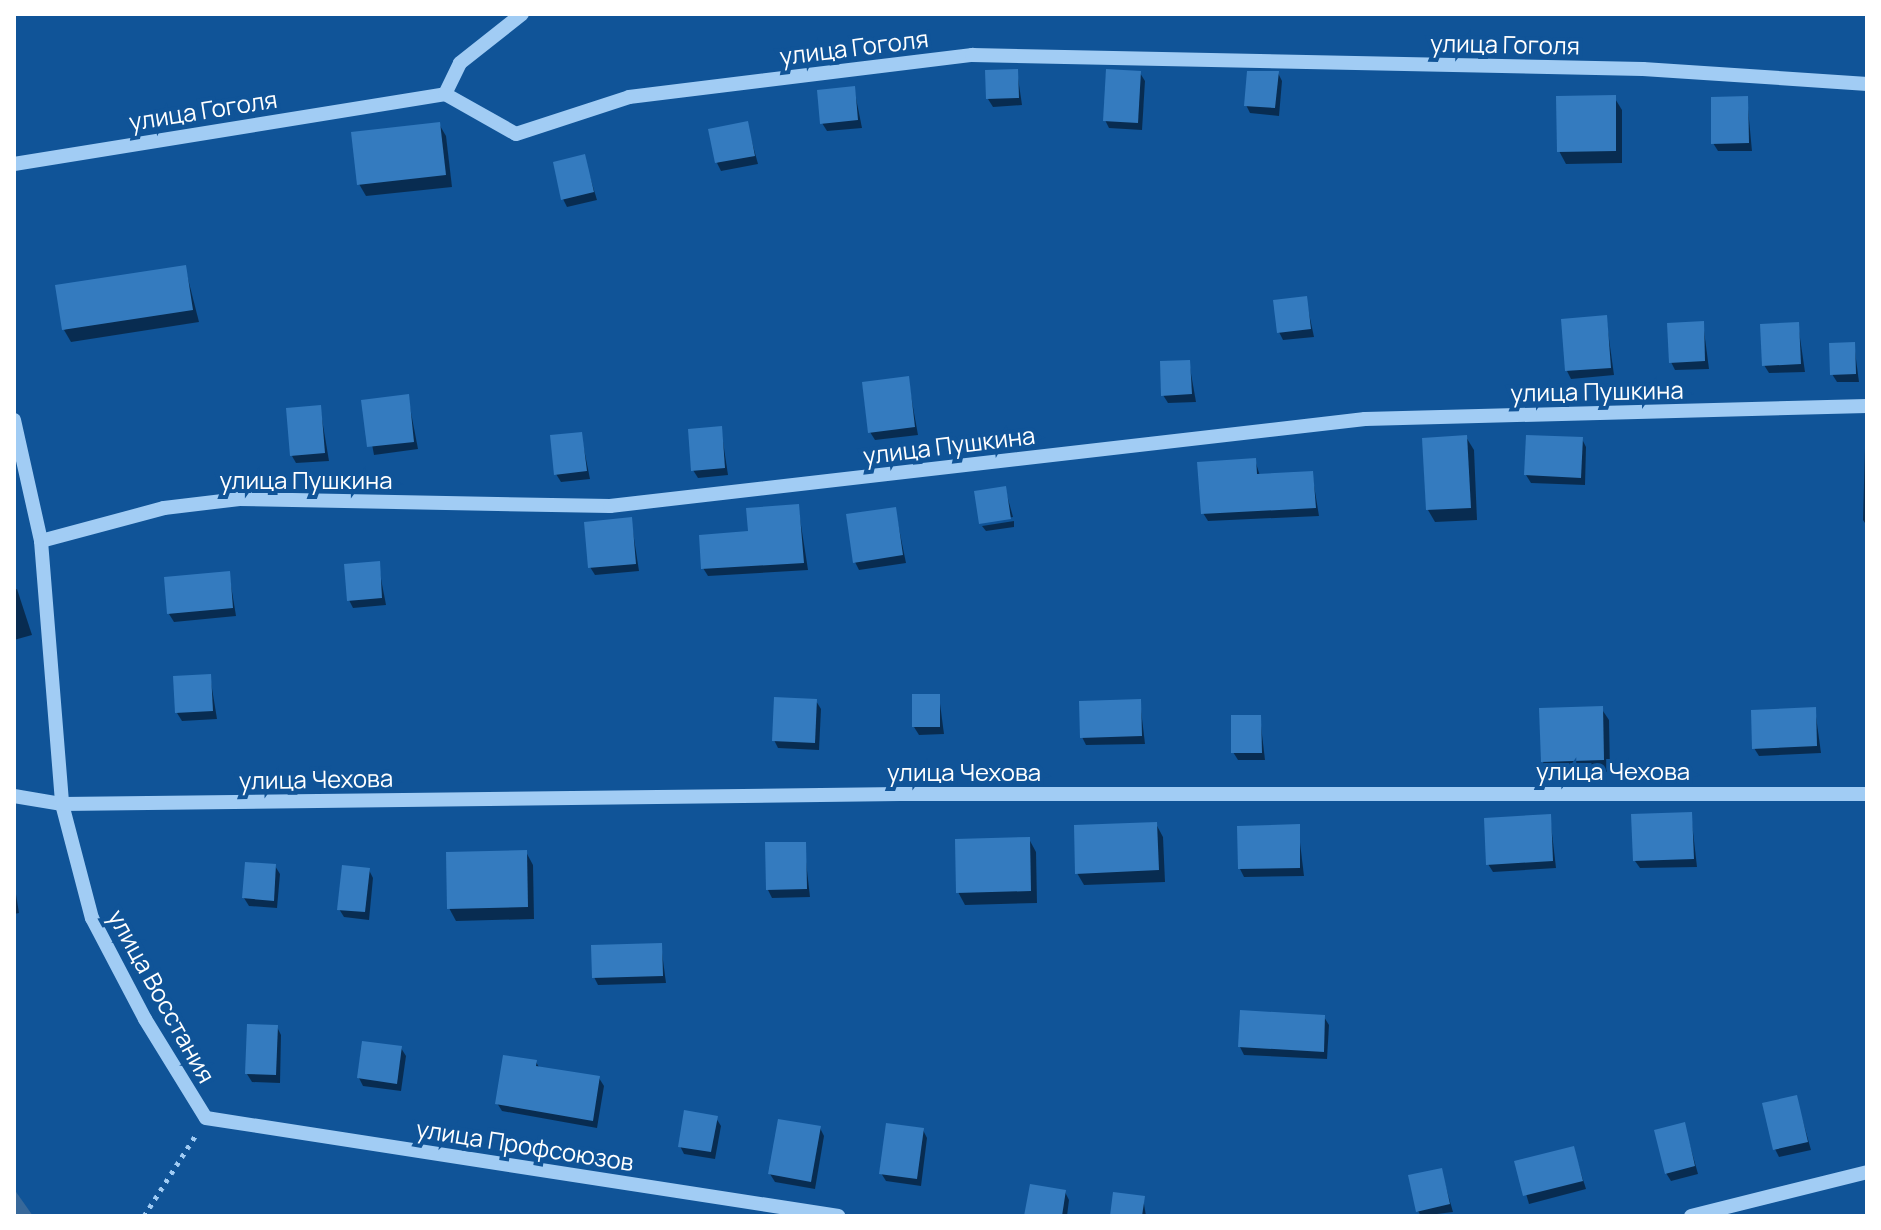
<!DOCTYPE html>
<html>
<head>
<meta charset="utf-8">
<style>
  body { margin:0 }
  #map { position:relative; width:1881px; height:1230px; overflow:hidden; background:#105498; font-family:Manrope,sans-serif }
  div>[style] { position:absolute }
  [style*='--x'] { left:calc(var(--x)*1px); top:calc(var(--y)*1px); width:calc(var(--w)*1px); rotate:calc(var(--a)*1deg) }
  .water>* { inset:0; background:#37689a }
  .shadow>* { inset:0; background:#0007 }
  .building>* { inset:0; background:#347bbf }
  .path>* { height:5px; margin-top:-2.5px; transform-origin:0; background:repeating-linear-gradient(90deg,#a1ccf4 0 4px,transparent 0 10px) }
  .minor>* { height:14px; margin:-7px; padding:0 7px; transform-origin:7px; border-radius:7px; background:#a1ccf4 }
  span { translate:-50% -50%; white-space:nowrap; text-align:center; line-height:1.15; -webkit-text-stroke:8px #105498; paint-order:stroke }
  .street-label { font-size:24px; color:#fff }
  .frame { position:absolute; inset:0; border:16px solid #fff; pointer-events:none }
</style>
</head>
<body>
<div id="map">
  <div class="water">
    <div style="clip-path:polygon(14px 1189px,33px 1216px,14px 1216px)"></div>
  </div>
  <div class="shadow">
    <div style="clip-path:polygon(1017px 71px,1022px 105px,993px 107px,988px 99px)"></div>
    <div style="clip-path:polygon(1140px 73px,1145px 81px,1142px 130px,1109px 128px,1105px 120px)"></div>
    <div style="clip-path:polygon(1278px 73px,1282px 81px,1279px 116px,1250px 113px,1246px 105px)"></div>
    <div style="clip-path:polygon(854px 88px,862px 128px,827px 131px,822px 123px)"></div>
    <div style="clip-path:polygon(1614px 97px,1622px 110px,1622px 163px,1566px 164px,1559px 151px)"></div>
    <div style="clip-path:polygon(1747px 98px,1752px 151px,1718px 151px,1713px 143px)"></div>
    <div style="clip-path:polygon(439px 124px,446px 136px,452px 187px,366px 196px,359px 184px)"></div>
    <div style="clip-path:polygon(747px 124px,758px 164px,721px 171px,717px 163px)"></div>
    <div style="clip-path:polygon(584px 157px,597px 200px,567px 207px,563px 199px)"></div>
    <div style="clip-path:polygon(185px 267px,199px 322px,71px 342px,64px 330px)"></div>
    <div style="clip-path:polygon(1306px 299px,1314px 337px,1283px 340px,1279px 332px)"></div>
    <div style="clip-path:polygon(1606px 317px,1614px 375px,1571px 379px,1567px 371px)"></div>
    <div style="clip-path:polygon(1703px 323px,1709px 369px,1675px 370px,1671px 362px)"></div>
    <div style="clip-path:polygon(1798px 324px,1805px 372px,1769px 373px,1764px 365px)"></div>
    <div style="clip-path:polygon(1854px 344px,1859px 382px,1837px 382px,1832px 374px)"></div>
    <div style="clip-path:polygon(1189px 362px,1196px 402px,1168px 403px,1163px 395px)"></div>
    <div style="clip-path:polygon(908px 379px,918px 435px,875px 440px,870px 432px)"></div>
    <div style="clip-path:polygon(408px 397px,418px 449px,374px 455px,364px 402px)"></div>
    <div style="clip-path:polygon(320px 407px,329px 461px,296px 463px,292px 456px)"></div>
    <div style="clip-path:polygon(721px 428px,728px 475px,698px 478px,693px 470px)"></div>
    <div style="clip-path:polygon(581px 434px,590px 479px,561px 482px,556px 474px)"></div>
    <div style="clip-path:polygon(1466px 437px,1474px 450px,1477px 520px,1435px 522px,1428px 510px)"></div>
    <div style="clip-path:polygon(1582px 439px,1586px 447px,1585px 485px,1531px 483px,1526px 475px)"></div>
    <div style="clip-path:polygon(1865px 448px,1867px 448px,1867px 526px,1863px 520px)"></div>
    <div style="clip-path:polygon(1255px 460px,1260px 476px,1312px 473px,1319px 516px,1208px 521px,1203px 513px)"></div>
    <div style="clip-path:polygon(1005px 488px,1013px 517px,981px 522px)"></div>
    <div style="clip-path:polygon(798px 506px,808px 570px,708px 576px,703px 568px)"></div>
    <div style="clip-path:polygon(895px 509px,906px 563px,859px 570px,855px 562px)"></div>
    <div style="clip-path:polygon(631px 519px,639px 571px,595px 575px,590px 567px)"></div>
    <div style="clip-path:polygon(1014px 521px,1014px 527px,986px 531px,982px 526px)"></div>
    <div style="clip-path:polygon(378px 563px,386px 605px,353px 608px,349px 600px)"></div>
    <div style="clip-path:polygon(229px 573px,236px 616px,174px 622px,169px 614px)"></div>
    <div style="clip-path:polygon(17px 589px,32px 635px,14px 640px,14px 590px)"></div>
    <div style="clip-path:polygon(210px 676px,217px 719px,182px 721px,177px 713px)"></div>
    <div style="clip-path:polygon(939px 696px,944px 734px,919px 735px,914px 727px)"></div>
    <div style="clip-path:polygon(816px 701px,821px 709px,819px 750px,778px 748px,774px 740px)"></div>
    <div style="clip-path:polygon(1140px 701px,1145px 744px,1086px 745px,1082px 737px)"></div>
    <div style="clip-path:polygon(1601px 708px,1609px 720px,1610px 772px,1550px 774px,1543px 762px)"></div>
    <div style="clip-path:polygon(1815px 709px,1821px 753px,1759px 756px,1754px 748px)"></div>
    <div style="clip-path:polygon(1260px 717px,1265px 760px,1238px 760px,1233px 752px)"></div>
    <div style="clip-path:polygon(1691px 814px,1697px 867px,1640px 868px,1635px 861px)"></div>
    <div style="clip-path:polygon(1550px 816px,1556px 868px,1493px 872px,1488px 864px)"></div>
    <div style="clip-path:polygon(1156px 824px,1163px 837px,1165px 882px,1084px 885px,1077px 873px)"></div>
    <div style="clip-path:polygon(1298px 826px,1304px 876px,1244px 877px,1240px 869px)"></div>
    <div style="clip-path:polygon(1029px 839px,1036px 852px,1037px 903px,965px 905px,958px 892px)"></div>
    <div style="clip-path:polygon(804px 844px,810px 897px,772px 898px,768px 890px)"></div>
    <div style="clip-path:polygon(526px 852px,533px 865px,534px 919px,456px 921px,449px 908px)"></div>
    <div style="clip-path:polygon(275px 866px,280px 874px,277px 908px,249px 906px,244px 898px)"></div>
    <div style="clip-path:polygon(369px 870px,373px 878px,369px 920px,344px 917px,339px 909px)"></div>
    <div style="clip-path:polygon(14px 882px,19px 913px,14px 914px)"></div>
    <div style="clip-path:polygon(661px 945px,666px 983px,598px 985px,594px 977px)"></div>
    <div style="clip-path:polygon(1324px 1017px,1329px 1025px,1327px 1059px,1244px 1055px,1240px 1047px)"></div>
    <div style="clip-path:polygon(277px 1027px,281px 1035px,280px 1083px,252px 1082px,247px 1074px)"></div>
    <div style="clip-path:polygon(401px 1048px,406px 1056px,401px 1091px,363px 1086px,359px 1078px)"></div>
    <div style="clip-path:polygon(536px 1062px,540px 1069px,599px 1078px,604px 1086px,597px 1128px,502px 1111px,497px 1103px)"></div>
    <div style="clip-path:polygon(1796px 1097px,1811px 1150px,1779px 1157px,1775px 1149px)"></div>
    <div style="clip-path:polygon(716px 1118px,721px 1126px,715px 1159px,684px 1154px,680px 1146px)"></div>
    <div style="clip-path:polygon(1684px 1124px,1698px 1174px,1671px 1181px,1666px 1173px)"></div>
    <div style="clip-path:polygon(820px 1128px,824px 1136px,815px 1189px,775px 1182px,770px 1174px)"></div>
    <div style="clip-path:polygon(923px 1130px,927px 1138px,921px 1186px,886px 1181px,881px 1173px)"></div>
    <div style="clip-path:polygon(1573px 1148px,1586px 1189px,1529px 1204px,1517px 1163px)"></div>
    <div style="clip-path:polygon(1441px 1170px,1453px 1212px,1421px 1216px,1418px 1211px)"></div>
    <div style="clip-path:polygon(1065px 1192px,1069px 1200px,1067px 1216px,1026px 1216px)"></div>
    <div style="clip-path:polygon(1143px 1198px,1146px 1216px,1112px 1216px)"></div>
  </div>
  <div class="building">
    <div style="clip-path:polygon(1018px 69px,1019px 98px,986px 99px,985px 70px)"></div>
    <div style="clip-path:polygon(1106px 69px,1141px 71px,1138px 123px,1103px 121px)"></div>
    <div style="clip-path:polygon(1247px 71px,1279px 71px,1275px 108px,1244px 106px)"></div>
    <div style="clip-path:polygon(855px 86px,858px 120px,820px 124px,817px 90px)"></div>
    <div style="clip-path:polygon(1616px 95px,1616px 151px,1557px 152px,1556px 96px)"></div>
    <div style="clip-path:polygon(1748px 96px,1749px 143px,1711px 144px,1711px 97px)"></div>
    <div style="clip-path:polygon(748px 121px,755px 156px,715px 163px,708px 129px)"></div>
    <div style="clip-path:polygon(440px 122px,446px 175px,357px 185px,351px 132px)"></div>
    <div style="clip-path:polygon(585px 154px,594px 192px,561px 200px,553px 162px)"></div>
    <div style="clip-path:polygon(186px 265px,193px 310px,62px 330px,55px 285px)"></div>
    <div style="clip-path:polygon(1307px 296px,1311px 329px,1277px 333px,1273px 300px)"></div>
    <div style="clip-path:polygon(1607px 315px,1611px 368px,1565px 371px,1561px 319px)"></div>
    <div style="clip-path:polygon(1704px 321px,1705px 361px,1669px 363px,1667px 323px)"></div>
    <div style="clip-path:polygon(1799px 322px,1801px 364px,1762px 366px,1760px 324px)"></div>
    <div style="clip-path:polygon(1855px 342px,1856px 374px,1830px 375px,1829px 343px)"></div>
    <div style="clip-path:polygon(1190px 360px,1192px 394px,1161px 396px,1160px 361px)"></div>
    <div style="clip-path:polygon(909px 376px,915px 427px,868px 433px,862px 382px)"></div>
    <div style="clip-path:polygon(409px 394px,414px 442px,367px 447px,361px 400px)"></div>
    <div style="clip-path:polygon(321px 405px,325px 453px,290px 456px,286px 408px)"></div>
    <div style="clip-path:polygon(722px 426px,725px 468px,691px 471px,688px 429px)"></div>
    <div style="clip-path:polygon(582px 432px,587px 471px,554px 475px,550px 435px)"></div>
    <div style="clip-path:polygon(1467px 435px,1471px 508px,1426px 510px,1422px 438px)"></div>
    <div style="clip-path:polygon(1526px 435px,1583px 437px,1581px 478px,1524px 475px)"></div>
    <div style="clip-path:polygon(1256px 458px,1257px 474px,1313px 471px,1316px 508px,1201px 514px,1197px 462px)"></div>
    <div style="clip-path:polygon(1006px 486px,1011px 519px,979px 524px,974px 491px)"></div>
    <div style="clip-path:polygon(799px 504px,804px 563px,701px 569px,699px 535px,748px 531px,746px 508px)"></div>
    <div style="clip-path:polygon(896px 507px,903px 555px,853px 563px,846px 514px)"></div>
    <div style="clip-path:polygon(632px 517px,636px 564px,588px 568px,584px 522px)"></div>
    <div style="clip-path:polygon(380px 561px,382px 598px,347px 601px,344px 564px)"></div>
    <div style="clip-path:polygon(230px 571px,233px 608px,167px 614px,164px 577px)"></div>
    <div style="clip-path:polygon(211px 674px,213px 711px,175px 713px,173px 676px)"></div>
    <div style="clip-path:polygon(912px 694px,940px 694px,940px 727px,912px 727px)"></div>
    <div style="clip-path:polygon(774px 697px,817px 699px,815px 743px,772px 741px)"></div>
    <div style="clip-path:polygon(1141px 699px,1142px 736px,1080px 738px,1079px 701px)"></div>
    <div style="clip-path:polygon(1603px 706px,1604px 760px,1541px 762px,1539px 708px)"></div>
    <div style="clip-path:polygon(1816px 707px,1817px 746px,1752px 749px,1751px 710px)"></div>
    <div style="clip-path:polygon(1231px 715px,1261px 715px,1262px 753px,1231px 753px)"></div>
    <div style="clip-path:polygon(1692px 812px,1694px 859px,1633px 861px,1631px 814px)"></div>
    <div style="clip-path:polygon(1551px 814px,1553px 861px,1486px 865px,1484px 818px)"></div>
    <div style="clip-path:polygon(1157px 822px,1159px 870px,1075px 874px,1074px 825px)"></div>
    <div style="clip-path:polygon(1300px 824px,1300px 868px,1238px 869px,1237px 826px)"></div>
    <div style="clip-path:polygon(1030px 837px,1031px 891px,956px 893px,955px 839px)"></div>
    <div style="clip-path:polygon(765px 842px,806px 842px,807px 889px,766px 890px)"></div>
    <div style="clip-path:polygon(527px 850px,528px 907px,447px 909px,446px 852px)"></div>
    <div style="clip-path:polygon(245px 862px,276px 864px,274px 901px,242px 898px)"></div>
    <div style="clip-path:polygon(342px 865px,370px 868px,365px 912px,337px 910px)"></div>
    <div style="clip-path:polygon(662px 943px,663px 976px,592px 978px,591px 945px)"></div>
    <div style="clip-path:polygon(1240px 1010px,1325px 1015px,1324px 1052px,1238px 1047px)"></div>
    <div style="clip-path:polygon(247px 1024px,278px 1025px,276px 1075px,245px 1074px)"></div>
    <div style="clip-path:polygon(362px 1041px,402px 1046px,397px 1084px,357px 1078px)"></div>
    <div style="clip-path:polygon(503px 1055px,537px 1060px,536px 1066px,600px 1076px,593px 1121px,495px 1104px)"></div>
    <div style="clip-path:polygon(1797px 1095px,1808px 1142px,1773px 1150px,1762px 1103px)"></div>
    <div style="clip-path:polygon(684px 1110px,718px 1116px,711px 1152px,678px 1147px)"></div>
    <div style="clip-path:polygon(778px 1119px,821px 1126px,811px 1182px,768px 1174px)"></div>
    <div style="clip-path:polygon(1685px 1122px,1695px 1166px,1665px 1174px,1654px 1130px)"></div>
    <div style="clip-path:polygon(886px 1123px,924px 1128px,917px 1179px,879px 1174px)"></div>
    <div style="clip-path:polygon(1574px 1146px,1583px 1181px,1523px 1196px,1514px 1161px)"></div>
    <div style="clip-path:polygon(1442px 1168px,1450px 1204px,1416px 1212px,1408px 1175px)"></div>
    <div style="clip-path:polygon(1030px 1184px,1066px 1190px,1062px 1216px,1024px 1216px)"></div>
    <div style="clip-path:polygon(1113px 1192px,1145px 1196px,1142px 1216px,1110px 1216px)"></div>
  </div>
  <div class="path">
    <div style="--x:144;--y:1216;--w:98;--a:-57.4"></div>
  </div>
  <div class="minor">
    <div style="--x:445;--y:94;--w:34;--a:-64"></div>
    <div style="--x:460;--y:63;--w:79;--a:-38.3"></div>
    <div style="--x:14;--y:164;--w:437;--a:-9.2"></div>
    <div style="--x:445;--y:94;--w:81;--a:29.4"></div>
    <div style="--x:516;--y:134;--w:119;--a:-18.1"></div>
    <div style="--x:629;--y:97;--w:346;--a:-7"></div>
    <div style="--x:972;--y:55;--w:671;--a:1.2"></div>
    <div style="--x:1643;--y:69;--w:225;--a:3.8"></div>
    <div style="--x:14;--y:420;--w:124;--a:77.4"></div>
    <div style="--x:41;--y:541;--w:264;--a:85.4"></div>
    <div style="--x:62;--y:804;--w:118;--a:75.3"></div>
    <div style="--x:92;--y:918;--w:114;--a:62.3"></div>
    <div style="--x:145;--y:1019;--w:116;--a:58.4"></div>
    <div style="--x:206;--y:1118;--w:640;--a:8.81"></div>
    <div style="--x:41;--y:541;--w:127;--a:-15"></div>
    <div style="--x:164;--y:508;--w:76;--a:-6.8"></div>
    <div style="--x:239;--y:499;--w:371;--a:1.1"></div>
    <div style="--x:610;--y:506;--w:760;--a:-6.57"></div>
    <div style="--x:1365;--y:419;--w:502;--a:-1.48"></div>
    <div style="--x:14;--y:796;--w:49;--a:9.5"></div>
    <div style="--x:62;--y:804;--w:838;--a:-0.68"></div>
    <div style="--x:900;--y:794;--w:967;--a:0"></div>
    <div style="--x:1691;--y:1216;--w:181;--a:-14"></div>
  </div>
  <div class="street-label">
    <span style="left:1505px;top:44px;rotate:1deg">улица Гоголя</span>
    <span style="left:854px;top:47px;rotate:-7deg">улица Гоголя</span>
    <span style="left:203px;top:110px;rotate:-9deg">улица Гоголя</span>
    <span style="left:1597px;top:391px;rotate:-1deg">улица Пушкина</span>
    <span style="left:949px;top:445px;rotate:-7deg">улица Пушкина</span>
    <span style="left:306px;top:480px">улица Пушкина</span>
    <span style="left:1613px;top:771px">улица Чехова</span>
    <span style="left:964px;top:772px">улица Чехова</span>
    <span style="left:316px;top:779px;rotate:-1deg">улица Чехова</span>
    <span style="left:162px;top:996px;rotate:61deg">улица Восстания</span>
    <span style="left:525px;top:1145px;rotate:9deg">улица Профсоюзов</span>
  </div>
  <div class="frame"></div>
</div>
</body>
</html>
